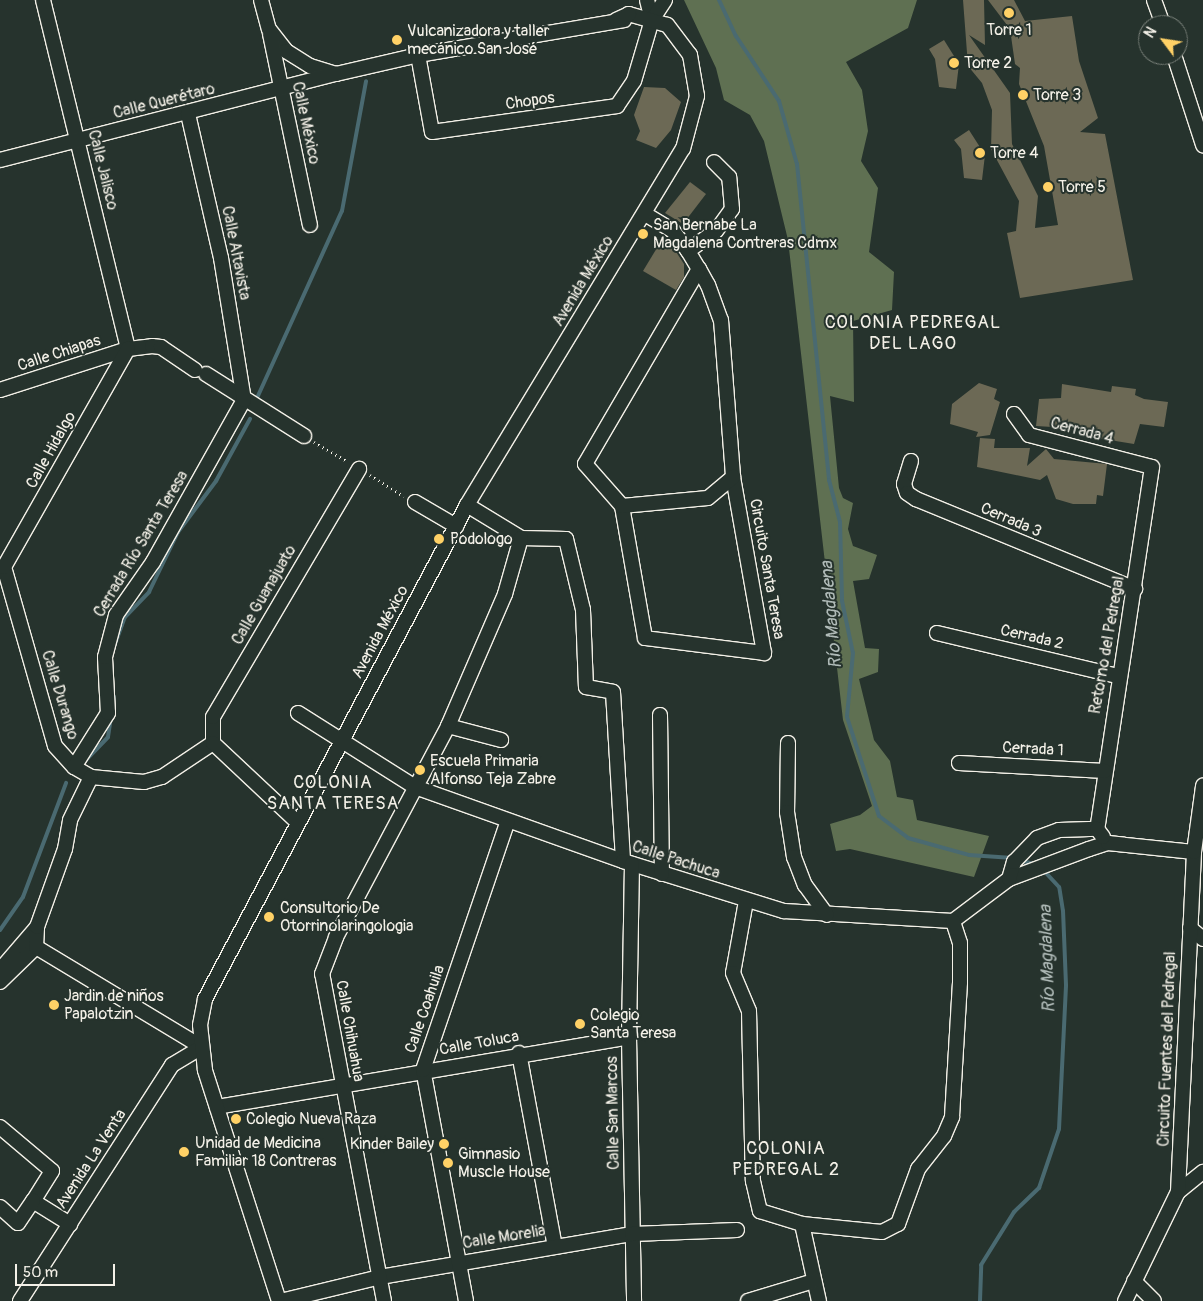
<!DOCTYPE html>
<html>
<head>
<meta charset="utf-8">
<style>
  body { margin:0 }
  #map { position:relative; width:1203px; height:1301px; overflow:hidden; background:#26332d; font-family:Pangolin,sans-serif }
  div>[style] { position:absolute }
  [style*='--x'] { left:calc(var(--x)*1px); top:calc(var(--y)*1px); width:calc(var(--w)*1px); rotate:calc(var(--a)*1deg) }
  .green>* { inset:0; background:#5f7052 }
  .stream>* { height:4px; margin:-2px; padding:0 2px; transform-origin:2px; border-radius:2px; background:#4a6a71 }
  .building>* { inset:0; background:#6c6955 }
  .path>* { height:2.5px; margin-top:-1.25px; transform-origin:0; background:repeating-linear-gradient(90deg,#f4f1e8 0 1px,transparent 0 5px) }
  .roads { filter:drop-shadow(1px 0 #f4f1e8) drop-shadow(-1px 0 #f4f1e8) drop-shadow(0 1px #f4f1e8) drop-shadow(0 -1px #f4f1e8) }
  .minor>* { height:14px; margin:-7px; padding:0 7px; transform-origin:7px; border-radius:7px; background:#26332d }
  .dots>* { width:14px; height:14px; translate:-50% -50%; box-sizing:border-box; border:2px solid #26332d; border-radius:50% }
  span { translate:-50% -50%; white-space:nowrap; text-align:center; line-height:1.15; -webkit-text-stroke:4px #26332d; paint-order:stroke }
  .poi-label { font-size:16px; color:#f4f1e8 }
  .left { translate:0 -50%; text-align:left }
  .right { translate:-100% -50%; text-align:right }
  .street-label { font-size:16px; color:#f4f1e8 }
  .neighbourhood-label { font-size:18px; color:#f4f1e8; letter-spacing:1px }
  .water-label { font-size:18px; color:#b0bbb8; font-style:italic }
  .north { position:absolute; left:1138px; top:15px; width:50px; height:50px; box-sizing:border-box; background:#26332d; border:1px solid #787f78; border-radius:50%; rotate:301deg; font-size:14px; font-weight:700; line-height:20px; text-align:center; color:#f4f1e8 }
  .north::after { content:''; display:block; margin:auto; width:18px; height:22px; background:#ffd166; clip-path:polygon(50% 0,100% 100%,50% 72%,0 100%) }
  .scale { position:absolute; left:15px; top:1264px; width:100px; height:22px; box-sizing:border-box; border:2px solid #f4f1e8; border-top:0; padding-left:6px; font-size:15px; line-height:18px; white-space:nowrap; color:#f4f1e8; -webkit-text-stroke:4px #26332d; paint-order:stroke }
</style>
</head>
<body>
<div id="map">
  <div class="green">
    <div style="clip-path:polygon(684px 0,917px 0,908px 28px,846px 62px,862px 90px,868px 131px,861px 161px,878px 188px,869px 252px,894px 272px,892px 310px,853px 321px,854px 402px,830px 396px,839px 488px,843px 498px,853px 503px,848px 529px,853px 546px,877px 555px,869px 579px,853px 581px,865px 648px,879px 649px,878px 672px,859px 679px,874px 740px,890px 761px,897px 797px,913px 800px,917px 820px,989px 836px,974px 877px,850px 849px,836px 851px,830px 824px,860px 815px,872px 806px,843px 720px,788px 240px,764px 141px,750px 115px,724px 100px,716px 68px)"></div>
  </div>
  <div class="stream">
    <div style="--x:719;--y:0;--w:40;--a:65"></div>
    <div style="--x:736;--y:36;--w:78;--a:56.5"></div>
    <div style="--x:779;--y:101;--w:66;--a:74.1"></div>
    <div style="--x:797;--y:164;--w:318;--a:84.2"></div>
    <div style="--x:829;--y:480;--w:43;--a:75.3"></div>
    <div style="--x:840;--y:522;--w:79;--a:88.5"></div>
    <div style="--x:842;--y:601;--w:53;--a:78.1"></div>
    <div style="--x:853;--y:653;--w:64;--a:95.4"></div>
    <div style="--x:847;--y:717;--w:104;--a:72.1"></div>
    <div style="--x:879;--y:816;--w:36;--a:37"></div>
    <div style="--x:908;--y:838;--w:63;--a:15.6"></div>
    <div style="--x:969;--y:855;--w:44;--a:3.9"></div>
    <div style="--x:257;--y:398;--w:205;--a:-65.6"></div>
    <div style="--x:342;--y:211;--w:132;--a:-79.5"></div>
    <div style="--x:115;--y:644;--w:29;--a:-70"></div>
    <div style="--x:125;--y:617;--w:35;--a:-46"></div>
    <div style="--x:149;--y:592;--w:67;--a:-64.2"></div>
    <div style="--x:178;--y:532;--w:64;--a:-53.3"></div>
    <div style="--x:216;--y:481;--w:71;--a:-61.3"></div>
    <div style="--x:85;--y:761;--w:33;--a:-46"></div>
    <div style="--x:108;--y:737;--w:41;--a:-81.7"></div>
    <div style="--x:1019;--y:860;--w:16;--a:15"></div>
    <div style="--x:0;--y:930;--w:40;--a:-55.1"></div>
    <div style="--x:23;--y:897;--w:122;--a:-69.3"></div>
    <div style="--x:980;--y:1301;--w:36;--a:-88"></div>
    <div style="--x:981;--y:1265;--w:62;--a:-58.1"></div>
    <div style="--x:1014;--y:1212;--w:35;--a:-44"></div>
    <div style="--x:1039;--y:1188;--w:62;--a:-71.3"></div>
    <div style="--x:1059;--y:1129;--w:144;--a:-87.2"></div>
    <div style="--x:1066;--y:985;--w:74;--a:-92.3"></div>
    <div style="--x:1063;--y:911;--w:24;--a:-99"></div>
    <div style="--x:1059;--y:887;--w:25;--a:-133"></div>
  </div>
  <div class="building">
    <div style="clip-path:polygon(963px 0,984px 0,985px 45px,969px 35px,1010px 93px,1012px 144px,1038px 196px,1035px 228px,1058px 225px,1044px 146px,1019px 84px,1020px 68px,1015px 64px,1010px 29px,988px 0,1014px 0,1025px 21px,1072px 16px,1079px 61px,1098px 118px,1080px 132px,1105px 134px,1133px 280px,1020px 298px,1007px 233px,1016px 231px,1019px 201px,991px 149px,992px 110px,982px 83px,968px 66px)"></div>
    <div style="clip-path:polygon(944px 40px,959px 64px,956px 89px,939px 87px,935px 59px,929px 49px)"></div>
    <div style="clip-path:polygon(644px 87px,665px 88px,681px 102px,671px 130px,656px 148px,636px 140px,640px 131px,634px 115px)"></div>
    <div style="clip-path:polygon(969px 130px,985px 155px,982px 180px,964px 178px,961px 149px,954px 140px)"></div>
    <div style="clip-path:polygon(690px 182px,706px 194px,683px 224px,665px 213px)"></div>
    <div style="clip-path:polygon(663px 238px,667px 238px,684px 264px,684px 277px,676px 290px,643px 271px)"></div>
    <div style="clip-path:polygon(979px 383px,997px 389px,994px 399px,1000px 402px,990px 435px,976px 437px,978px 432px,950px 424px,952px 404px)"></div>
    <div style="clip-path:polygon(1062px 384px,1111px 392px,1112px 386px,1136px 389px,1135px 395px,1144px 399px,1168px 402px,1164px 427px,1140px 424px,1134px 444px,1085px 436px,1085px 429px,1036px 426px,1039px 399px,1061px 398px)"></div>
    <div style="clip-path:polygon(980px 438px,995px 439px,994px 448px,1030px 448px,1027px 466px,1046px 449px,1054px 459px,1107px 464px,1103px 496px,1097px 495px,1096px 504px,1073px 504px,1056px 499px,1047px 475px,1040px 480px,977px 467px)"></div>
  </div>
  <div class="path">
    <div style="--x:314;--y:442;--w:39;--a:30"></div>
    <div style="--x:370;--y:475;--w:40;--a:32"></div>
  </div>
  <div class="roads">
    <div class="minor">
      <div style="--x:43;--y:0;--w:359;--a:76.3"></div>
      <div style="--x:261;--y:0;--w:30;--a:75"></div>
      <div style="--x:269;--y:29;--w:28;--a:52"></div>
      <div style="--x:286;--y:51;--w:28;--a:32"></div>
      <div style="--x:310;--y:66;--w:27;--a:17"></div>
      <div style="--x:336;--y:74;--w:84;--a:-13"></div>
      <div style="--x:418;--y:55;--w:209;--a:-9.6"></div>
      <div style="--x:647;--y:0;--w:21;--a:76"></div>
      <div style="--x:1154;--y:0;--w:27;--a:70"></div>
      <div style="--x:270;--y:34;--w:195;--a:78.2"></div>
      <div style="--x:418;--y:55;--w:78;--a:79.7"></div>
      <div style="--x:432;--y:132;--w:187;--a:-8"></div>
      <div style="--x:617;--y:106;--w:30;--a:-56"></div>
      <div style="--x:634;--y:81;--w:64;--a:-73.6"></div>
      <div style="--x:652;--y:20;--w:24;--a:-57"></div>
      <div style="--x:1174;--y:55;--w:95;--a:72.1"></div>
      <div style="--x:0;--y:160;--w:347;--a:-14.4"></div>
      <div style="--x:645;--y:214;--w:33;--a:31"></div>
      <div style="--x:673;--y:231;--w:25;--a:53"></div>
      <div style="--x:688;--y:251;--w:21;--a:59"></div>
      <div style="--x:699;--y:269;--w:18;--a:61"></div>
      <div style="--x:708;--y:285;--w:37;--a:70"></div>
      <div style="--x:721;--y:320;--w:157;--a:85.6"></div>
      <div style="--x:733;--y:477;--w:179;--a:80"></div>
      <div style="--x:764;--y:653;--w:120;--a:-172.8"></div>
      <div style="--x:645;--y:638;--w:134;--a:-99.9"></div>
      <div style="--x:622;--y:506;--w:56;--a:-131.4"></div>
      <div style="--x:585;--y:464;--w:226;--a:-59.7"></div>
      <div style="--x:688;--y:251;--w:34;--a:-36"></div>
      <div style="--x:716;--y:231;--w:27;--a:-54"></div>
      <div style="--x:732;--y:209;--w:32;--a:-95"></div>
      <div style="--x:729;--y:177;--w:21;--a:-135"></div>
      <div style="--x:206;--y:374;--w:116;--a:32.3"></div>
      <div style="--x:0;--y:390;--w:134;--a:-17.8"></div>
      <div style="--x:128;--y:349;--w:24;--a:-7"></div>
      <div style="--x:152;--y:346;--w:9;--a:6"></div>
      <div style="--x:161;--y:347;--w:41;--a:34.1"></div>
      <div style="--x:1014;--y:414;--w:26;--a:54"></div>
      <div style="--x:1029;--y:435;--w:127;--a:14.6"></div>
      <div style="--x:1152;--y:467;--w:366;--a:98.6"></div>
      <div style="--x:911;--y:461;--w:24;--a:107"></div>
      <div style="--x:904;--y:484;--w:9;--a:72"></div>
      <div style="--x:907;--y:493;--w:11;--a:34"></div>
      <div style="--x:916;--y:499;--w:237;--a:22.3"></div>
      <div style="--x:415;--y:502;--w:48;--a:30.3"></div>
      <div style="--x:467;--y:505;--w:63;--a:31.4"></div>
      <div style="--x:622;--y:506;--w:86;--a:-5.3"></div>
      <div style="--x:708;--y:498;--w:33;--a:-40"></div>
      <div style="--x:521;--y:538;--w:45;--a:1.3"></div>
      <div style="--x:566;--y:539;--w:73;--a:76.5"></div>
      <div style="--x:583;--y:610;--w:77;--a:87.8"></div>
      <div style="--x:586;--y:687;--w:27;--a:10"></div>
      <div style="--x:613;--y:692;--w:169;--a:86.6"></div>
      <div style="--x:4;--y:567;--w:186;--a:74.1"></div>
      <div style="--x:55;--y:746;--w:28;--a:48"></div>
      <div style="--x:74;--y:767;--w:20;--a:30"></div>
      <div style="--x:91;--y:777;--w:53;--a:5.4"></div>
      <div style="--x:144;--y:782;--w:19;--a:-16"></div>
      <div style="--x:162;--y:777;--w:61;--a:-33.7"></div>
      <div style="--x:4;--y:567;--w:251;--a:-60.4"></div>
      <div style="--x:937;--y:633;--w:186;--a:13.4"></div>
      <div style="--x:298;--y:713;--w:138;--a:32.3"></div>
      <div style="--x:415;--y:787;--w:221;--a:19.6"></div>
      <div style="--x:623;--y:861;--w:169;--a:17.3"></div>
      <div style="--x:784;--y:911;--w:169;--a:3.4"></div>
      <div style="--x:953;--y:921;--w:70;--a:-36.9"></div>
      <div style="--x:1009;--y:879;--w:85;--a:-20.6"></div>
      <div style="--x:1089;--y:849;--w:20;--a:-18"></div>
      <div style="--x:1108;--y:843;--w:86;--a:6"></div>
      <div style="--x:660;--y:715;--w:159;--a:89.3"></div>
      <div style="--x:448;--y:726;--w:55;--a:14.8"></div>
      <div style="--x:213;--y:743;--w:26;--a:-90"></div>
      <div style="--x:213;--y:717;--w:288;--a:-59.5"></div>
      <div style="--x:213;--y:743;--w:115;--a:43.2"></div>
      <div style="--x:788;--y:743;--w:69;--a:90.8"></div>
      <div style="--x:787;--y:812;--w:46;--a:81.2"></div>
      <div style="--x:794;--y:857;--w:30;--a:69"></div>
      <div style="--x:805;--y:885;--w:37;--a:54"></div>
      <div style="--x:959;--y:763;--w:146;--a:3.1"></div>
      <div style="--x:74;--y:767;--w:64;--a:-57.8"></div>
      <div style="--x:108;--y:713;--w:56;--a:-93.1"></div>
      <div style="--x:105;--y:657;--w:43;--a:-75.3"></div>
      <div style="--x:116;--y:615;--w:65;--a:-55.1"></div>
      <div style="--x:153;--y:562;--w:186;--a:-60.7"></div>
      <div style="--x:244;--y:400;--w:144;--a:-99.2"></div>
      <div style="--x:221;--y:258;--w:148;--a:-102.9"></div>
      <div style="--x:632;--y:864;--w:173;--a:91"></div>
      <div style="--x:629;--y:1037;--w:264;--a:88.9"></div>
      <div style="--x:1009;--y:879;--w:18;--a:-74"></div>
      <div style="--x:1014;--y:862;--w:33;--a:-46"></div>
      <div style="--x:1037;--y:838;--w:23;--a:-20"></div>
      <div style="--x:1059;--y:830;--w:38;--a:-2"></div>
      <div style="--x:1097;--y:829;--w:10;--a:53"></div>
      <div style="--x:746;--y:901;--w:73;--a:100.2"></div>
      <div style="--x:733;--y:973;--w:41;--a:67.2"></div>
      <div style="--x:749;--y:1011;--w:170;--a:88.7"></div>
      <div style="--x:753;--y:1181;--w:31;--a:77"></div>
      <div style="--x:760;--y:1211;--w:44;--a:17.2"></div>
      <div style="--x:802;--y:1224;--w:80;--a:5.7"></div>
      <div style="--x:882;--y:1232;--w:18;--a:-27"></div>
      <div style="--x:898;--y:1224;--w:59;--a:-70"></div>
      <div style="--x:918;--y:1169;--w:42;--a:-51.8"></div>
      <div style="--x:944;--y:1136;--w:21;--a:-67"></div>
      <div style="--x:952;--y:1117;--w:135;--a:-86.6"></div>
      <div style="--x:960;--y:982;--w:39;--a:-90"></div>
      <div style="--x:960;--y:943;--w:23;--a:-108"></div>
      <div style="--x:1190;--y:928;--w:17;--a:40"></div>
      <div style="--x:36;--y:947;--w:194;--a:31.1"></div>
      <div style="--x:0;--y:970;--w:57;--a:-49.3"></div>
      <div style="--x:0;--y:982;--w:50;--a:-44.2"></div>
      <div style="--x:36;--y:947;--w:20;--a:-87"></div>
      <div style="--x:37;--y:927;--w:83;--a:-70.3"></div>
      <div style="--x:65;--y:849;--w:29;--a:-80"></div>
      <div style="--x:70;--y:820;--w:48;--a:-64"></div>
      <div style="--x:519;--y:1053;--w:197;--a:79.5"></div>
      <div style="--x:217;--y:1107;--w:418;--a:-9.6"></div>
      <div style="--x:0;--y:1127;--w:68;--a:40.2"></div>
      <div style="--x:52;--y:1171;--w:36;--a:122"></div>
      <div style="--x:33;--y:1201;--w:44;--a:31.9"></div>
      <div style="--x:1178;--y:1192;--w:32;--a:-39"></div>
      <div style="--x:0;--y:1207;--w:24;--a:42"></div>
      <div style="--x:18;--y:1223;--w:27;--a:-56"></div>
      <div style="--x:802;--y:1224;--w:79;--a:77.6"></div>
      <div style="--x:1134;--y:1281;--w:28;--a:45"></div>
      <div style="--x:20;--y:1301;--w:281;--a:-57.2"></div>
      <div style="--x:172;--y:1065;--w:35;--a:-31"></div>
      <div style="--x:279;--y:1301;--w:243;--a:-107.8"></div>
      <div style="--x:205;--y:1070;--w:45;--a:-96.3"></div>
      <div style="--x:200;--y:1025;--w:26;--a:-79"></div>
      <div style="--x:205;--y:999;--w:559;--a:-62.06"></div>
      <div style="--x:467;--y:505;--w:416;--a:-58.8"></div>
      <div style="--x:683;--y:149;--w:55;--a:-75.2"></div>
      <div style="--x:697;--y:96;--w:42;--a:-99.7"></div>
      <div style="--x:690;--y:55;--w:38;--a:-127"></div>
      <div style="--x:667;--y:25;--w:40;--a:-164"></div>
      <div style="--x:629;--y:14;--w:14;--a:155"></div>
      <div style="--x:281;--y:1301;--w:102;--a:-13.6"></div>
      <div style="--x:380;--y:1277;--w:256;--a:-9.7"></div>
      <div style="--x:632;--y:1234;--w:105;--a:-2.2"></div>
      <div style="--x:384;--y:1301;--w:333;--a:-100.7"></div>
      <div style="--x:322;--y:974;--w:40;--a:-69"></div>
      <div style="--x:336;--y:937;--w:239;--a:-62"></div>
      <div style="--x:448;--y:726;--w:144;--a:-66.6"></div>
      <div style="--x:505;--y:594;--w:58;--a:-74.1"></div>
      <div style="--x:466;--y:1301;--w:235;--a:-100.5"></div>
      <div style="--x:423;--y:1070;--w:263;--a:-71.2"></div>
      <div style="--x:748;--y:1301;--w:69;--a:-16.9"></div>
      <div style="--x:1125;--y:1301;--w:121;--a:-64.1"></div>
      <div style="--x:1178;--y:1192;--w:340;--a:-87.3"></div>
      <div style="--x:1194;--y:852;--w:67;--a:-82.2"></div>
    </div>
  </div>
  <div class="dots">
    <div style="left:1009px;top:13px;background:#ffd166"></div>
    <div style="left:397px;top:40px;background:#ffd166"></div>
    <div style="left:954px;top:63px;background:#ffd166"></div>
    <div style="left:1023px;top:95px;background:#ffd166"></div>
    <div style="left:980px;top:153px;background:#ffd166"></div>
    <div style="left:1048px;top:187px;background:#ffd166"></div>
    <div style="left:643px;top:234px;background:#ffd166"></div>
    <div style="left:439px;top:539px;background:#ffd166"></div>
    <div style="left:420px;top:770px;background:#ffd166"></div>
    <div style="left:269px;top:917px;background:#ffd166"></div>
    <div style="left:54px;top:1005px;background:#ffd166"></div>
    <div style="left:580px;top:1024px;background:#ffd166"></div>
    <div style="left:236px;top:1119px;background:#ffd166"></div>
    <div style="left:444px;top:1144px;background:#ffd166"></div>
    <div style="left:184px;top:1152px;background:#ffd166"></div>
    <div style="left:448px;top:1163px;background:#ffd166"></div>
  </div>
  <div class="poi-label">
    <span style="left:1009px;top:30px">Torre 1</span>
    <span class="left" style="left:407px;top:40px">Vulcanizadora y taller<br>mecánico San José</span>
    <span class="left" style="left:964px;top:63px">Torre 2</span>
    <span class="left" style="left:1033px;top:95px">Torre 3</span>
    <span class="left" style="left:990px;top:153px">Torre 4</span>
    <span class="left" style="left:1058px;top:187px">Torre 5</span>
    <span class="left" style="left:653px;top:234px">San Bernabe La<br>Magdalena Contreras Cdmx</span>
    <span class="left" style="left:450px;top:539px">Podologo</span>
    <span class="left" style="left:430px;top:770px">Escuela Primaria<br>Alfonso Teja Zabre</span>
    <span class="left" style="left:280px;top:917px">Consultorio De<br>Otorrinolaringologia</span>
    <span class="left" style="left:64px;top:1005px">Jardin de niños<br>Papalotzin</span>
    <span class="left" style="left:590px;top:1024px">Colegio<br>Santa Teresa</span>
    <span class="left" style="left:246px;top:1119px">Colegio Nueva Raza</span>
    <span class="left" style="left:195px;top:1152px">Unidad de Medicina<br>Familiar 18 Contreras</span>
    <span class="right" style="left:434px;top:1144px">Kinder Bailey</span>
    <span class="left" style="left:458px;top:1163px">Gimnasio<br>Muscle House</span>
  </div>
  <div class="street-label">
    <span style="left:164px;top:101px;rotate:-14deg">Calle Querétaro</span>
    <span style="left:530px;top:101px;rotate:-8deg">Chopos</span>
    <span style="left:306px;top:123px;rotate:78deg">Calle México</span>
    <span style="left:103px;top:170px;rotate:76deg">Calle Jalisco</span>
    <span style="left:236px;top:253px;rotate:79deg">Calle Altavista</span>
    <span style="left:583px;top:281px;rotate:-59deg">Avenida México</span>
    <span style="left:59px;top:353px;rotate:-18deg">Calle Chiapas</span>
    <span style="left:1082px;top:431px;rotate:15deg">Cerrada 4</span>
    <span style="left:51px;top:450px;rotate:-61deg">Calle Hidalgo</span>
    <span style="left:1011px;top:520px;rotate:23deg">Cerrada 3</span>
    <span style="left:141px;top:544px;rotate:-59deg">Cerrada Río Santa Teresa</span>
    <span style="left:767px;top:569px;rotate:80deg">Circuito Santa Teresa</span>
    <span style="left:264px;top:595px;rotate:-60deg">Calle Guanajuato</span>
    <span style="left:380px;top:632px;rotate:-62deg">Avenida México</span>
    <span style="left:1032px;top:637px;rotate:13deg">Cerrada 2</span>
    <span style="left:1107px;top:645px;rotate:-80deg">Retorno del Pedregal</span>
    <span style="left:60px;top:695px;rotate:73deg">Calle Durango</span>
    <span style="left:1033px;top:749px;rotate:3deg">Cerrada 1</span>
    <span style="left:676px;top:860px;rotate:18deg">Calle Pachuca</span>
    <span style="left:425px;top:1009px;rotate:-71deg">Calle Coahuila</span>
    <span style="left:350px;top:1031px;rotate:80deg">Calle Chihuahua</span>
    <span style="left:479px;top:1043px;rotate:-10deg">Calle Toluca</span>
    <span style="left:1167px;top:1049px;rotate:-88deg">Circuito Fuentes del Pedregal</span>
    <span style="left:613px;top:1113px;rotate:-91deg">Calle San Marcos</span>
    <span style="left:91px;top:1159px;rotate:-57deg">Avenida La Venta</span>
    <span style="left:504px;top:1237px;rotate:-9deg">Calle Morelia</span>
  </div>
  <div class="neighbourhood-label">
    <span style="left:913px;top:334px">COLONIA PEDREGAL<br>DEL LAGO</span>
    <span style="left:333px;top:794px">COLONIA<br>SANTA TERESA</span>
    <span style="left:786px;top:1160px">COLONIA<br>PEDREGAL 2</span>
  </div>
  <div class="water-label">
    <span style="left:832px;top:615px;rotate:-95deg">Río Magdalena</span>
    <span style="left:1048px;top:959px;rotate:-92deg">Río Magdalena</span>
  </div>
  <div class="north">N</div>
  <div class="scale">50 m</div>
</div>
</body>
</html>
